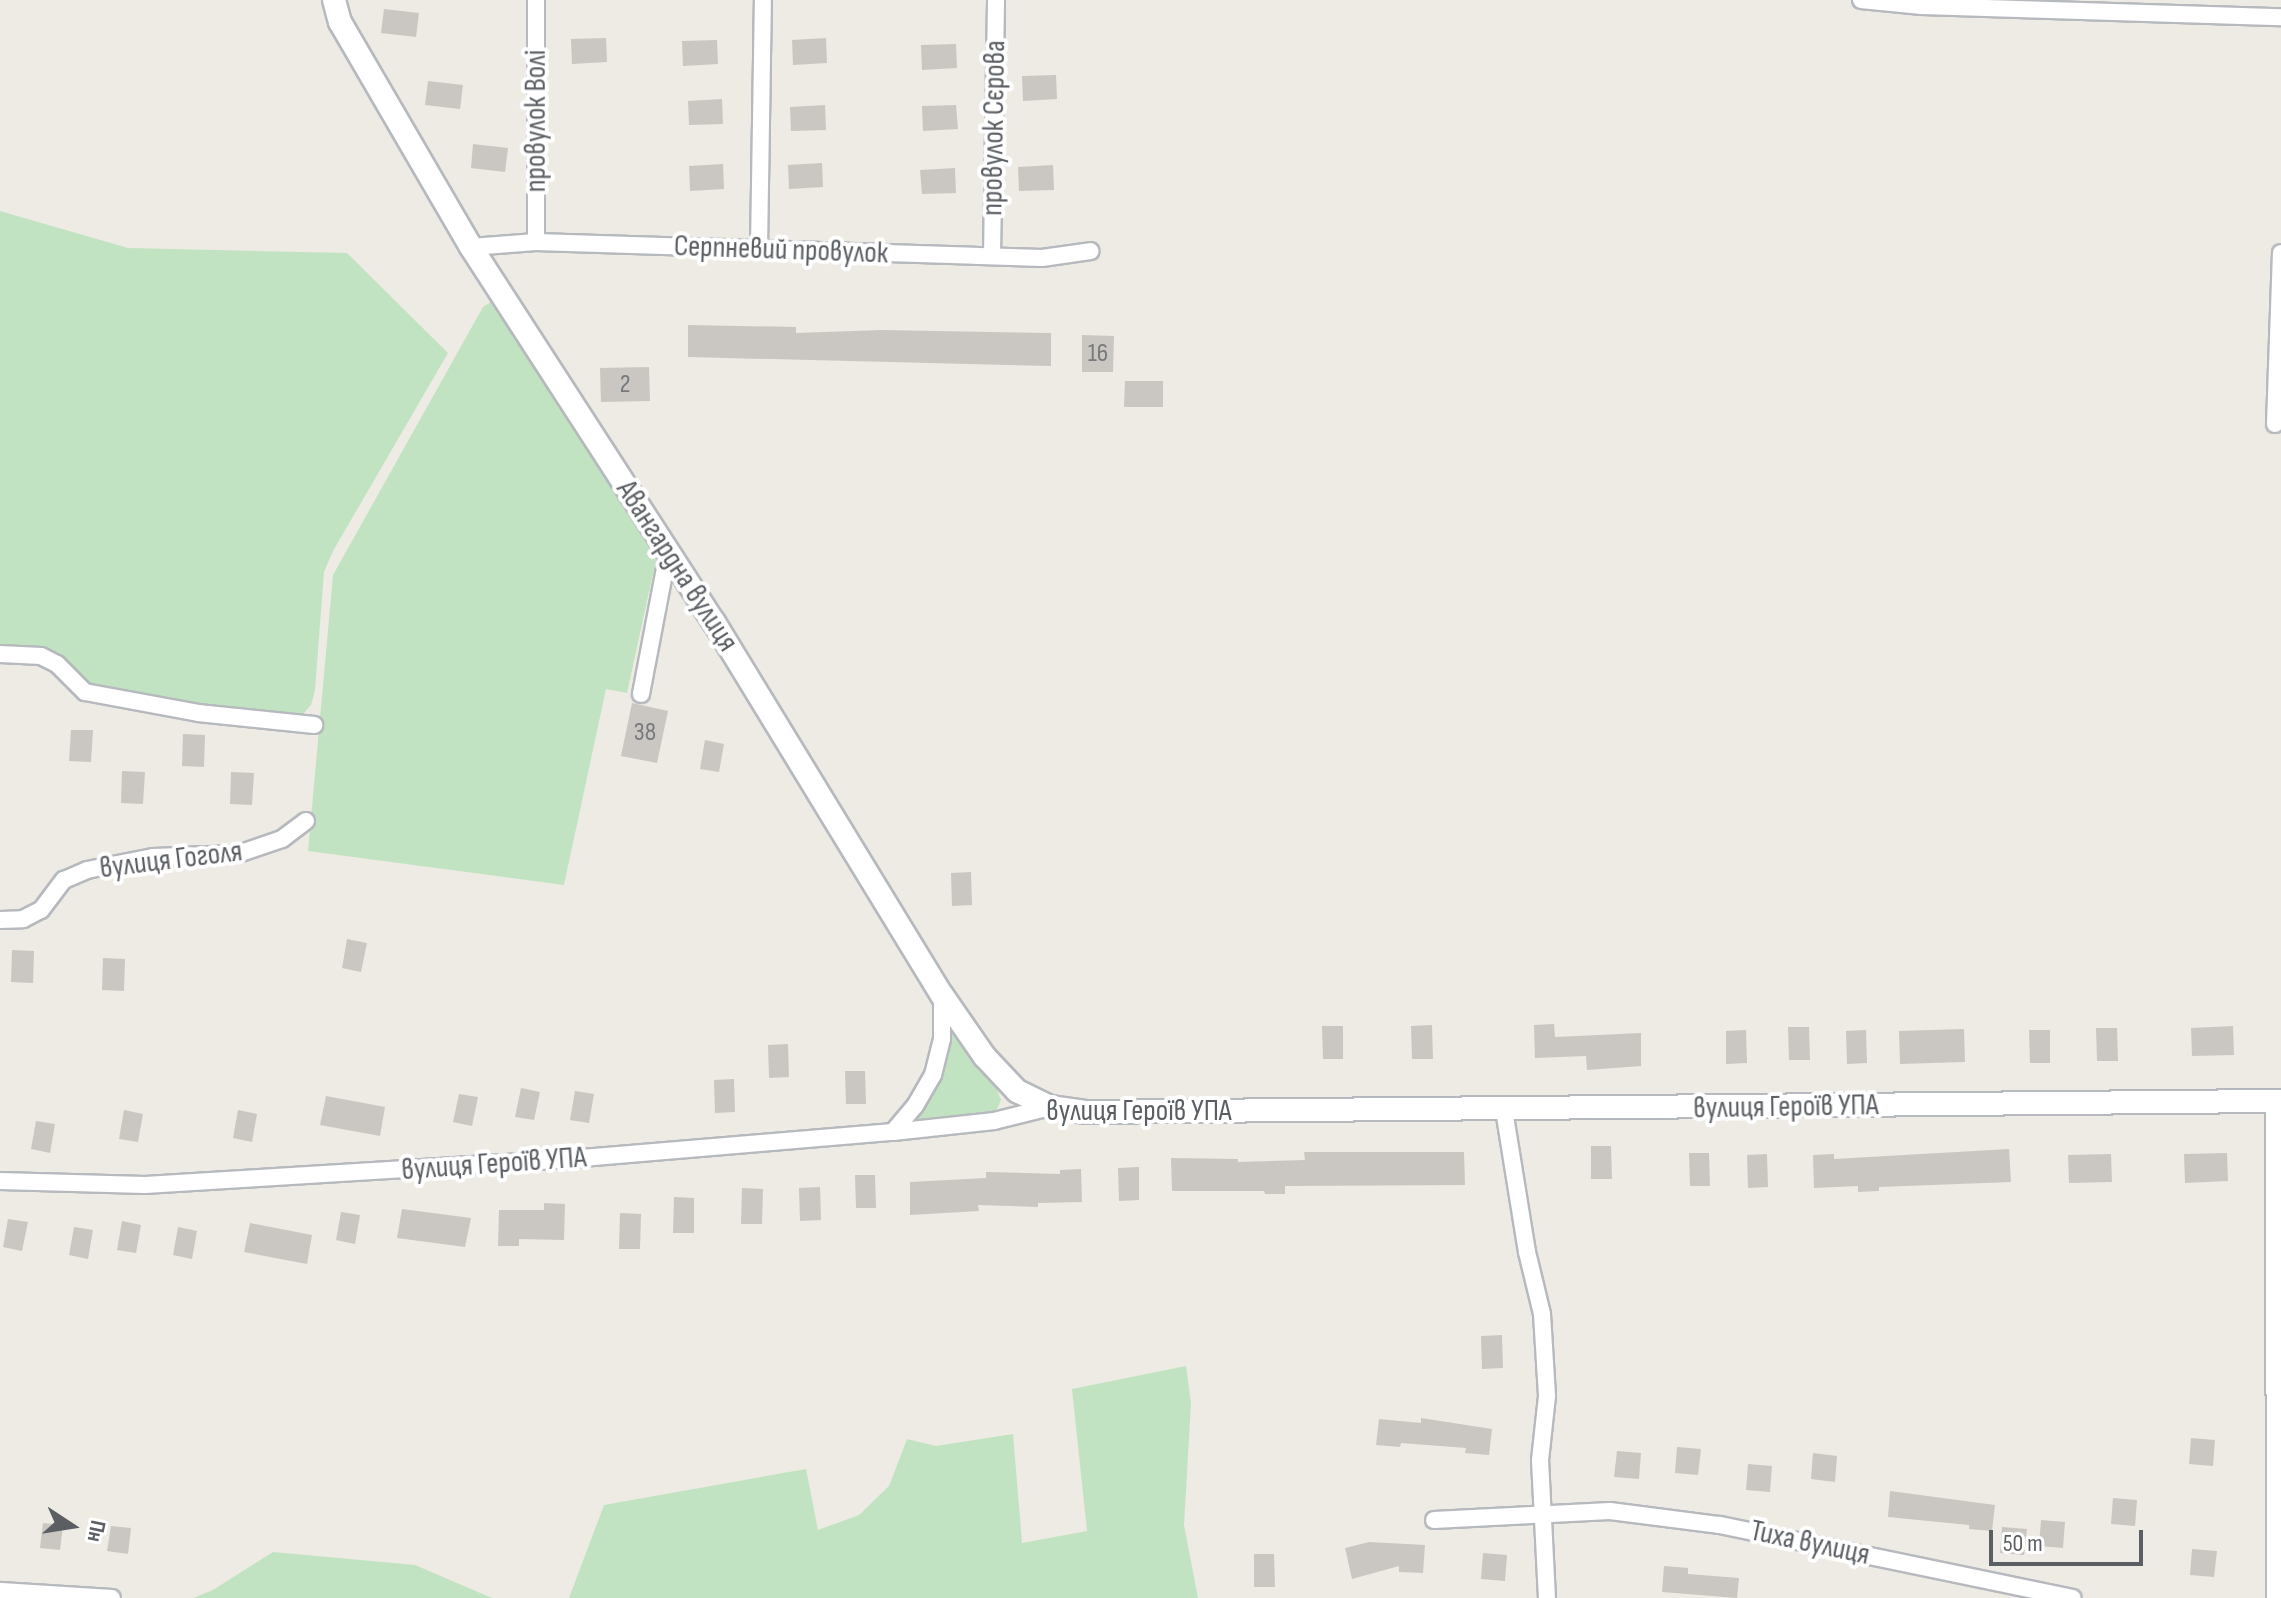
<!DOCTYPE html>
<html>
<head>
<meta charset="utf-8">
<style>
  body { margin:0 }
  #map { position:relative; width:2281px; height:1598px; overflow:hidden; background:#edebe3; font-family:"Sofia Sans Condensed",sans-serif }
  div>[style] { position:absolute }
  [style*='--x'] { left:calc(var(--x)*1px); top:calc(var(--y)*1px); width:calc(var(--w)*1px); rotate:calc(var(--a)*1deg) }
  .green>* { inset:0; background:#c2e3c1 }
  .building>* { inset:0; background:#cac7c2 }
  .roads { filter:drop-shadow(2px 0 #b6b9bd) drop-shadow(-2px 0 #b6b9bd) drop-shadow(0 2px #b6b9bd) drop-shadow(0 -2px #b6b9bd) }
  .minor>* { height:16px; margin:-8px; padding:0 8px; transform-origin:8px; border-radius:8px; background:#fff }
  .tertiary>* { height:22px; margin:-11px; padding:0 11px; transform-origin:11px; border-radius:11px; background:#fff }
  span { translate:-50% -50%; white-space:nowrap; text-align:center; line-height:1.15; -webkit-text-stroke:8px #fff; paint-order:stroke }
  .number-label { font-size:26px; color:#77797b }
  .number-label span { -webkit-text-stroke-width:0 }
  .street-label { font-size:30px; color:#5b5f63 }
  .north { position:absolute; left:32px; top:1486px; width:80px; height:80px; -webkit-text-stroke:6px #fff; paint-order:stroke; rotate:102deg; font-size:22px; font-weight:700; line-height:32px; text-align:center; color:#5b5f63 }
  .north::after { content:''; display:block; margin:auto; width:28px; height:36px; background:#5b5f63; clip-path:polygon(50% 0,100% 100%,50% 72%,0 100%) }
  .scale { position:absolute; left:1989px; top:1530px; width:154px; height:36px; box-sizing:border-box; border:4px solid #5b5f63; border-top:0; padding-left:10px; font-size:24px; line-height:28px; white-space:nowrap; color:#5b5f63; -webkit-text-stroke:6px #fff; paint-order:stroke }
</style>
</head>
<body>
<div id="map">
  <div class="green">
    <div style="clip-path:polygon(0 211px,128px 248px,347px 253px,448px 353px,333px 551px,324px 572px,315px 690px,311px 705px,303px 714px,293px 718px,200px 708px,81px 683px,63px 656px,49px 651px,0 649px)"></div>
    <div style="clip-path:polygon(494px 300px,499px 302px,657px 555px,627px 693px,606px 689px,564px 885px,308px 851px,333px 575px,483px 307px)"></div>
    <div style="clip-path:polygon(947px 1023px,994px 1082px,1001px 1100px,997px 1109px,989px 1113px,907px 1125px,940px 1076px,945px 1060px)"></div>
    <div style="clip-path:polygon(1186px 1366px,1191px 1403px,1184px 1525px,1198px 1598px,569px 1598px,604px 1505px,806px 1469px,818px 1530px,859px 1515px,889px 1486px,907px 1439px,936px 1446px,1013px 1434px,1022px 1543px,1087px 1531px,1072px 1389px)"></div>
    <div style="clip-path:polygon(273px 1552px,415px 1565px,492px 1598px,193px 1598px,213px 1590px)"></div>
  </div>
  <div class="building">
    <div style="clip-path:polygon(384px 9px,419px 13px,416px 37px,381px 33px)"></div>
    <div style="clip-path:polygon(606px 38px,607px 62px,572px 64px,571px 39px)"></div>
    <div style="clip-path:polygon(826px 38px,827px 63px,793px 65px,792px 40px)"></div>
    <div style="clip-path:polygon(717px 40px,718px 64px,683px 66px,682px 41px)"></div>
    <div style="clip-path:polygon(956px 44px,957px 68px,922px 70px,921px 45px)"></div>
    <div style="clip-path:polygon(1056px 75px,1057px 99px,1023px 101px,1022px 76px)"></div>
    <div style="clip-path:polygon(428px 81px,463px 85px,460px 109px,425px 105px)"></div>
    <div style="clip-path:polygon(722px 99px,723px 124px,689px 125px,688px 101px)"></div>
    <div style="clip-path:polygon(825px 105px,826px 130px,791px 131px,790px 107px)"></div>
    <div style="clip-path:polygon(956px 105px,958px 129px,923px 131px,922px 106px)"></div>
    <div style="clip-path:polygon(473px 144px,508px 148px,505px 172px,471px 168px)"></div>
    <div style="clip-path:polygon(822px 163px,823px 187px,789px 189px,788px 165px)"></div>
    <div style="clip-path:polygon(723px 164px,724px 189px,690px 191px,689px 166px)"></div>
    <div style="clip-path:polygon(1053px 165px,1054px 190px,1019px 191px,1018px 167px)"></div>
    <div style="clip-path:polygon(955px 168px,956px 193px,922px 194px,920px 170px)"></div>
    <div style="clip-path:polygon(688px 325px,796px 327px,796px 333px,882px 330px,1051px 333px,1051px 366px,688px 357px)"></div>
    <div style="clip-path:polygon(1082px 335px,1114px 336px,1113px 372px,1082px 372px)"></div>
    <div style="clip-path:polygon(649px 367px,650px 401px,601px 402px,600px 368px)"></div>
    <div style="clip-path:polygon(1125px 381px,1163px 381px,1163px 407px,1124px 407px)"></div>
    <div style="clip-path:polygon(632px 703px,668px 711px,657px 763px,621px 756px)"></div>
    <div style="clip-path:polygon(71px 730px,93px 730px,91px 762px,69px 761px)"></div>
    <div style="clip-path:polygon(183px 734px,205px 735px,204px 767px,182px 766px)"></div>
    <div style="clip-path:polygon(705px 740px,724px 744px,719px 772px,700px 769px)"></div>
    <div style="clip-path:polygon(122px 771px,145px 772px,143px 804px,121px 803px)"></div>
    <div style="clip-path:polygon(231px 772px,254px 773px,252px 805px,230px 804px)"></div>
    <div style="clip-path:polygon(971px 872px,972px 905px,952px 906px,951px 873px)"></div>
    <div style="clip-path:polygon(347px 939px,367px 943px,361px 972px,342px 968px)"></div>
    <div style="clip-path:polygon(12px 950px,34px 951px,33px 983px,11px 982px)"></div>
    <div style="clip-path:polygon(103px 958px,125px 959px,124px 991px,102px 990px)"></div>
    <div style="clip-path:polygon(1554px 1024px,1555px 1037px,1641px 1033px,1641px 1066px,1587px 1070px,1586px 1056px,1535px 1058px,1534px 1025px)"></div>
    <div style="clip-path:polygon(1432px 1025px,1433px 1059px,1412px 1059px,1411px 1026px)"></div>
    <div style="clip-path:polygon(1322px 1026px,1343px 1026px,1343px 1059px,1323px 1059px)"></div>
    <div style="clip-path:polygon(2233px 1026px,2234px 1055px,2192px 1056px,2191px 1028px)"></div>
    <div style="clip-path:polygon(1788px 1027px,1809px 1027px,1810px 1060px,1789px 1060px)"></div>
    <div style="clip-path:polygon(2096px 1028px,2117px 1028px,2118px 1061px,2097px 1061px)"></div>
    <div style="clip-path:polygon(1964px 1029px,1965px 1062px,1900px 1064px,1899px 1031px)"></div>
    <div style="clip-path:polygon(1746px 1030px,1747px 1063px,1726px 1064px,1726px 1031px)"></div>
    <div style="clip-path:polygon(1866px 1030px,1867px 1063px,1847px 1064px,1846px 1031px)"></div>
    <div style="clip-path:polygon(2029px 1030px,2050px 1030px,2050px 1063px,2030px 1063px)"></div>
    <div style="clip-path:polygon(788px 1044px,789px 1077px,769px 1078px,768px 1045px)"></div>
    <div style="clip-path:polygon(845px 1071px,865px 1071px,866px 1104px,846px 1104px)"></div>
    <div style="clip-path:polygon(734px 1079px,735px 1112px,715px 1113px,714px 1080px)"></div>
    <div style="clip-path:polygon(521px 1088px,540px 1092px,534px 1120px,515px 1117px)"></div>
    <div style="clip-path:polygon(575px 1091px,594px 1094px,589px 1123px,570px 1120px)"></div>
    <div style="clip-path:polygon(459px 1094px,478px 1097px,472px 1126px,453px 1122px)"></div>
    <div style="clip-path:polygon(326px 1096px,385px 1107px,380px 1136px,320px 1125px)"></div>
    <div style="clip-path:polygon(124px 1110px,143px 1114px,138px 1142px,119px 1139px)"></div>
    <div style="clip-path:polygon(238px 1110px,257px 1114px,252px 1142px,233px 1138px)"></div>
    <div style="clip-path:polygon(36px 1121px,55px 1124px,50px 1153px,31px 1149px)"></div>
    <div style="clip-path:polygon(1591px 1146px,1611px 1146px,1612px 1179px,1591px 1179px)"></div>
    <div style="clip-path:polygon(2009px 1149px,2011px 1182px,1879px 1187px,1879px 1191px,1858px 1192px,1858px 1186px,1814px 1188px,1813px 1155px,1834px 1154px,1834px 1159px)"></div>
    <div style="clip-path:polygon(1304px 1152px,1464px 1152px,1465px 1185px,1285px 1186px,1285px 1194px,1265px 1194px,1264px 1191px,1172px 1191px,1171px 1158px,1238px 1159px,1238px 1162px,1305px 1160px)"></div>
    <div style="clip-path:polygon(1689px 1153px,1709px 1153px,1710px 1186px,1690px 1186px)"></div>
    <div style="clip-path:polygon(2227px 1153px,2228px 1181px,2185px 1183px,2184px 1154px)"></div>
    <div style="clip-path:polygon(1767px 1154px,1768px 1187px,1748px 1188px,1747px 1155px)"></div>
    <div style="clip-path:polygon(2111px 1154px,2112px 1182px,2069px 1183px,2068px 1155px)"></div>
    <div style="clip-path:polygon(1139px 1167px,1139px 1200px,1119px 1201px,1118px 1168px)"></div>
    <div style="clip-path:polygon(1081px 1169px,1082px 1202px,1038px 1203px,1038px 1207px,978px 1205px,979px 1211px,910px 1215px,910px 1182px,986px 1178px,986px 1172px,1060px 1174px,1060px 1170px)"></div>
    <div style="clip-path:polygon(855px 1175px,875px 1175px,876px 1208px,856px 1208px)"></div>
    <div style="clip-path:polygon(820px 1187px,821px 1220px,800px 1221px,799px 1188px)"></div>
    <div style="clip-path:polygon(742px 1188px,763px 1189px,762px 1224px,741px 1224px)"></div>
    <div style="clip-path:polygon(674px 1197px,694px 1198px,694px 1233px,673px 1233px)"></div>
    <div style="clip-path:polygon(544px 1203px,565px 1204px,564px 1240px,519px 1239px,519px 1246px,498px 1246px,499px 1210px,544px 1210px)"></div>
    <div style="clip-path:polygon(402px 1209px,471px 1218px,465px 1247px,397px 1238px)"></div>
    <div style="clip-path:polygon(341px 1212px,360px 1215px,355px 1244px,336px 1240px)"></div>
    <div style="clip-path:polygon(620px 1213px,641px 1214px,640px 1249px,619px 1249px)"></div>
    <div style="clip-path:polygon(8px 1219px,28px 1222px,22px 1251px,3px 1247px)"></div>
    <div style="clip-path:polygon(122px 1221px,141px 1225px,136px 1253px,117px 1250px)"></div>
    <div style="clip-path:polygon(250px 1223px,312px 1235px,307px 1264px,244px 1252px)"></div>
    <div style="clip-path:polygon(74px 1227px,93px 1230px,88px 1259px,69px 1255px)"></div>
    <div style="clip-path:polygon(178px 1227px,197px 1231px,192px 1259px,173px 1255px)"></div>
    <div style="clip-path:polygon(1502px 1335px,1503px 1368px,1482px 1369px,1481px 1336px)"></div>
    <div style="clip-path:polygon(1421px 1418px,1492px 1429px,1489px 1455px,1465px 1453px,1466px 1448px,1401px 1443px,1400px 1447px,1376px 1445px,1379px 1419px,1421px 1423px)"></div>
    <div style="clip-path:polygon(2191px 1438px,2215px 1440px,2213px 1466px,2189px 1464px)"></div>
    <div style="clip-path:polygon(1677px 1447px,1701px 1449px,1698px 1475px,1675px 1473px)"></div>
    <div style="clip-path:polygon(1617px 1451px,1641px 1453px,1639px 1479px,1614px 1477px)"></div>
    <div style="clip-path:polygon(1813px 1453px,1837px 1456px,1835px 1482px,1811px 1479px)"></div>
    <div style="clip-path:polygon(1748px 1464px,1772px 1466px,1770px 1492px,1746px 1490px)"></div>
    <div style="clip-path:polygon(1890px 1491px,1995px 1505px,1992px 1531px,1969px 1529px,1969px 1525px,1888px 1517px)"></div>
    <div style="clip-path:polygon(2113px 1498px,2137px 1500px,2135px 1526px,2111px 1524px)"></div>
    <div style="clip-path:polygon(2041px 1520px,2065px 1522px,2063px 1548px,2039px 1546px)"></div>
    <div style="clip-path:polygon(43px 1523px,63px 1525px,60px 1550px,40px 1548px)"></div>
    <div style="clip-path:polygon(111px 1526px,131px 1528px,128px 1554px,107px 1551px)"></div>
    <div style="clip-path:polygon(2002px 1527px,2027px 1529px,2024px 1555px,2000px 1553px)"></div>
    <div style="clip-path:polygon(1369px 1542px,1425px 1545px,1423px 1573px,1399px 1572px,1399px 1566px,1352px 1579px,1345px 1548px)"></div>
    <div style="clip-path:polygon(2192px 1549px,2217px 1551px,2214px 1577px,2190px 1575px)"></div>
    <div style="clip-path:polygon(1483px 1553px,1507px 1555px,1505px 1581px,1481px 1579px)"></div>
    <div style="clip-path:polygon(1254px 1554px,1274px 1554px,1275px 1587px,1254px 1587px)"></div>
    <div style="clip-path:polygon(1664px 1566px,1688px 1568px,1688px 1574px,1739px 1578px,1737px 1598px,1662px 1592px)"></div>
  </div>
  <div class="roads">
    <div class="minor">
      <div style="--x:1861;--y:0;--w:61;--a:5.6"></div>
      <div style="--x:1922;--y:6;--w:359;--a:1.8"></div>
      <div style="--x:536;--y:242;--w:242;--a:-90"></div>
      <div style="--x:471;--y:247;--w:65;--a:-4.4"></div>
      <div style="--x:536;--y:242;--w:506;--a:1.81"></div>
      <div style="--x:1042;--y:258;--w:49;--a:-8.1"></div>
      <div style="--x:759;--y:249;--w:249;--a:-89.1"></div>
      <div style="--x:992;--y:256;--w:256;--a:-89.1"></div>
      <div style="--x:2275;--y:424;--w:171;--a:-88"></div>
      <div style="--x:0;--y:654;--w:41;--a:2.8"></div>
      <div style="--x:41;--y:656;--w:18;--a:27"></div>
      <div style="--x:57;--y:664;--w:40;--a:45"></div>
      <div style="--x:85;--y:692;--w:115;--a:10.5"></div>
      <div style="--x:198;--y:713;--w:117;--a:5.9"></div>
      <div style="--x:641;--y:694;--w:145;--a:-79.2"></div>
      <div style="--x:0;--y:920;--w:23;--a:-2"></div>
      <div style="--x:23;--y:919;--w:20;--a:-27"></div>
      <div style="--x:41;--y:910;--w:38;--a:-53"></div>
      <div style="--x:64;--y:880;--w:25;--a:-23"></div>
      <div style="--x:87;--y:870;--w:67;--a:-11.1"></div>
      <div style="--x:153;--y:857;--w:85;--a:-2"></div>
      <div style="--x:238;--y:854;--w:46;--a:-18.8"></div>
      <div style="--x:282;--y:839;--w:30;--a:-37"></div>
      <div style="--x:2274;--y:1102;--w:496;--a:89.9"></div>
      <div style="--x:1504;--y:1110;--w:144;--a:80.8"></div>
      <div style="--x:1527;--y:1252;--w:64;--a:76.4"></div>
      <div style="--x:1542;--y:1314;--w:82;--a:86.5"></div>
      <div style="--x:1547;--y:1396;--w:64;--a:96.2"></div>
      <div style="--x:1540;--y:1460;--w:138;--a:87.1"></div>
      <div style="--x:893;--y:1132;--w:34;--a:-50"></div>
      <div style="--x:915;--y:1106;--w:36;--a:-60"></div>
      <div style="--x:933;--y:1075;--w:37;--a:-76"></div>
      <div style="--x:942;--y:1039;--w:44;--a:-90"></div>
      <div style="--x:0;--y:1181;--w:145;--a:1.6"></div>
      <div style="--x:145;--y:1185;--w:438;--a:-3.5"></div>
      <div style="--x:582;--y:1158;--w:312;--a:-4.8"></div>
      <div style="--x:893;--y:1132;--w:102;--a:-6.2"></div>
      <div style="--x:994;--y:1121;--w:58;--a:-14"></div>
      <div style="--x:1434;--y:1520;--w:176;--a:-2.9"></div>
      <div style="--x:1610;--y:1511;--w:111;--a:7.3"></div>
      <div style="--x:1720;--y:1525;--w:360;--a:11.7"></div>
      <div style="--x:0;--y:1591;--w:112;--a:3.6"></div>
    </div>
    <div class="tertiary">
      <div style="--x:334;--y:0;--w:23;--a:75"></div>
      <div style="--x:340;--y:22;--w:260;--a:59.8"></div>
      <div style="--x:471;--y:247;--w:447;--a:57.1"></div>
      <div style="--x:714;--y:622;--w:437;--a:58.6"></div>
      <div style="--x:942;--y:995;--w:75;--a:55.3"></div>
      <div style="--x:985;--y:1057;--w:47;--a:46.7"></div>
      <div style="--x:1017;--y:1091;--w:37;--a:26"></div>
      <div style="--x:1050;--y:1107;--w:34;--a:8"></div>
      <div style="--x:1084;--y:1112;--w:1197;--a:-0.53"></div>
    </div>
  </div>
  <div class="number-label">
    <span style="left:1098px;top:354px">16</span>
    <span style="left:625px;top:385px">2</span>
    <span style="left:645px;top:733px">38</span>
  </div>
  <div class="street-label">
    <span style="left:536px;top:121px;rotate:-90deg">провулок Волі</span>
    <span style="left:994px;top:128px;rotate:-89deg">провулок Сєрова</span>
    <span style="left:781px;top:250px;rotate:2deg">Серпневий провулок</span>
    <span style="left:677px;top:566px;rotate:57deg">Авангардна вулиця</span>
    <span style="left:171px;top:860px;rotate:-7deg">вулиця Гоголя</span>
    <span style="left:1786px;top:1107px;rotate:-1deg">вулиця Героїв УПА</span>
    <span style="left:1139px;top:1111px">вулиця Героїв УПА</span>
    <span style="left:494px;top:1164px;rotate:-4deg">вулиця Героїв УПА</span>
    <span style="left:1810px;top:1543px;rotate:12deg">Тиха вулиця</span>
  </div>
  <div class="north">Пн</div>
  <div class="scale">50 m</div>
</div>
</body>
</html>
